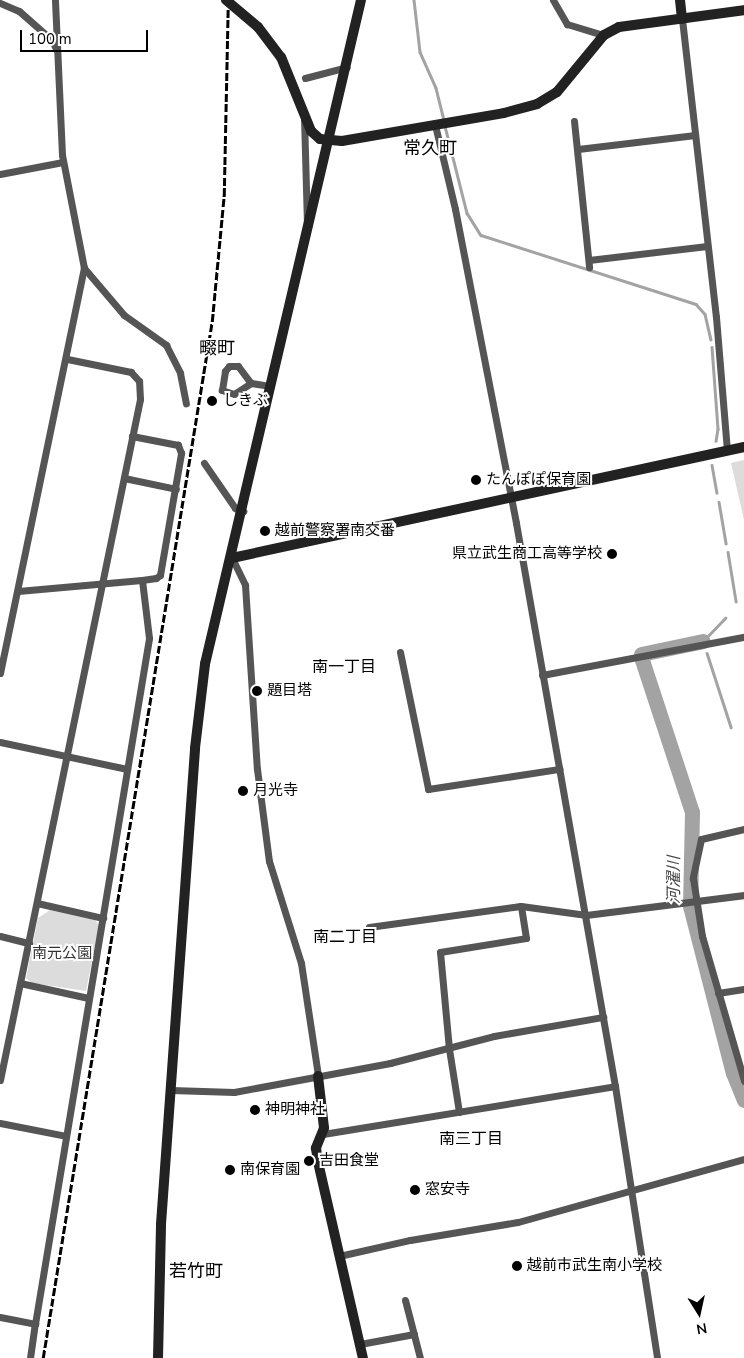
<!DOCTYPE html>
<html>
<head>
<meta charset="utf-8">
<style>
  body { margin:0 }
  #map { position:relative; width:744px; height:1358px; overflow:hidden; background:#fff; font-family:"Nunito Sans","Noto Sans JP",sans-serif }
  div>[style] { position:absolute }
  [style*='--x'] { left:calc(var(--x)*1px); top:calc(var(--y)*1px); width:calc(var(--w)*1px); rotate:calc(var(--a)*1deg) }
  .green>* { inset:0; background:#dcdcdc }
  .stream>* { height:2.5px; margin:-1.25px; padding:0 1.25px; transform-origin:1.25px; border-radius:1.25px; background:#a3a3a3 }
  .river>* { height:15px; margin:-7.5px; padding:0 7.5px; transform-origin:7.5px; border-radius:7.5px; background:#a3a3a3 }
  .street>* { height:7px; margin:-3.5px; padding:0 3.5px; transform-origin:3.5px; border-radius:3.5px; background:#555 }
  .secondary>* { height:10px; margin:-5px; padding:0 5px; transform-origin:5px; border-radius:5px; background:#222 }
  .rail>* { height:2.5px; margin-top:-1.25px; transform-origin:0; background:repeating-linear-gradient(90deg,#000 0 8px,transparent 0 10.5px) }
  .secondary-bridge>* { height:10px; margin:-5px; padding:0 5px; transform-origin:5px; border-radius:5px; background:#222 }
  .dots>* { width:14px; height:14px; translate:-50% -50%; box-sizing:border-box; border:2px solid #fff; border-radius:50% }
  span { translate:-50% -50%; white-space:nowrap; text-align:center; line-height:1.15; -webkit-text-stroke:4px #fff; paint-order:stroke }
  .poi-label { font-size:15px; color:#000 }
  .left { translate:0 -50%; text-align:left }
  .right { translate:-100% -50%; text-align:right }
  .park-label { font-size:15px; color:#333 }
  .neighbourhood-label { font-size:16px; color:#000 }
  .water-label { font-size:16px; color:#444; font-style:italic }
  .quarter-label { font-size:18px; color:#000 }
  .north { position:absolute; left:674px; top:1288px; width:50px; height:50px; -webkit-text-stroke:4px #fff; paint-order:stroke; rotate:170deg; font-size:14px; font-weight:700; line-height:20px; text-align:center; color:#000 }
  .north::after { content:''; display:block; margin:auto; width:18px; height:22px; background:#000; clip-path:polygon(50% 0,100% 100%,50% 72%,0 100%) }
  .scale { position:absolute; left:20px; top:30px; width:128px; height:22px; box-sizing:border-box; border:2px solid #000; border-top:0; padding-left:6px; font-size:15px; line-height:18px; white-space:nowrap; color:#000; -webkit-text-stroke:4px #fff; paint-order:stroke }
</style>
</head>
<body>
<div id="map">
  <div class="green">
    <div style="clip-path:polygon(744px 460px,744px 520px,731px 463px)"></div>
    <div style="clip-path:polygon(50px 910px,95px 920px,99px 925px,86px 991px,32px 983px,26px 978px,38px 918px)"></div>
  </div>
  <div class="stream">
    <div style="--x:414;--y:0;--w:52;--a:83.4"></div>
    <div style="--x:420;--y:52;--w:39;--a:66"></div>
    <div style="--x:436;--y:88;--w:34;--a:76"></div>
    <div style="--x:445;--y:126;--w:90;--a:75.8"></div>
    <div style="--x:467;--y:213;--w:26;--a:58"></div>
    <div style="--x:481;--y:235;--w:226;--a:17.8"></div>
    <div style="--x:696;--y:304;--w:13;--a:48"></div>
    <div style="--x:705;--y:314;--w:26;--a:77"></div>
    <div style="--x:712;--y:347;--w:82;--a:85.8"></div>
    <div style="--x:718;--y:429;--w:12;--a:99"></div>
    <div style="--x:712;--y:465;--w:28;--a:80"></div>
    <div style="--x:719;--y:502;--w:42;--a:80.3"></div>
    <div style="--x:728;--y:552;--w:50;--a:80.7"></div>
    <div style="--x:703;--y:641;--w:32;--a:-46"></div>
    <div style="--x:707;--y:653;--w:78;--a:72"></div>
  </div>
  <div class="river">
    <div style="--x:641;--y:654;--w:63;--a:-11.8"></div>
    <div style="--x:642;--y:660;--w:160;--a:71.8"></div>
    <div style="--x:692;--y:812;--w:94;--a:91.2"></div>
    <div style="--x:690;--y:906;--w:172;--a:75.6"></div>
    <div style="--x:733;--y:1073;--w:29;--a:68"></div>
  </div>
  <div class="street">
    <div style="--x:553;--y:0;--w:28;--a:60"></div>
    <div style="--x:567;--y:24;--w:39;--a:17"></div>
    <div style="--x:0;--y:3;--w:21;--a:23"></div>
    <div style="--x:19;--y:11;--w:44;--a:41.3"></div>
    <div style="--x:52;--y:40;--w:10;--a:66"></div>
    <div style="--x:682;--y:19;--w:300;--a:83.5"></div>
    <div style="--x:716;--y:317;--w:133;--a:85.3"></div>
    <div style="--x:305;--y:78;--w:43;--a:-14.7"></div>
    <div style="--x:304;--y:117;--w:107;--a:88.4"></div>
    <div style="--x:574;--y:121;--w:147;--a:84.1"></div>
    <div style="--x:435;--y:125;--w:86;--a:76.6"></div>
    <div style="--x:455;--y:209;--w:320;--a:79"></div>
    <div style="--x:516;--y:523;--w:572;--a:80.03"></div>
    <div style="--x:615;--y:1086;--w:275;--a:81.2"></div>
    <div style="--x:578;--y:149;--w:118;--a:-6.8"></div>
    <div style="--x:0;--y:174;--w:64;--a:-10.8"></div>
    <div style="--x:589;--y:260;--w:119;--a:-6.8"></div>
    <div style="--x:84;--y:268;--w:62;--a:49.6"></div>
    <div style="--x:124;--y:315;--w:52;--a:35.5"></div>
    <div style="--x:166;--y:345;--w:31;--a:63"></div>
    <div style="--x:180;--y:373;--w:31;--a:79"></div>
    <div style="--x:229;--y:366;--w:9;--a:0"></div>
    <div style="--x:238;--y:366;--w:21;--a:53"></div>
    <div style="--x:251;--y:383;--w:20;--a:147"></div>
    <div style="--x:234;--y:394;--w:13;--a:-162"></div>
    <div style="--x:222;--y:390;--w:19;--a:-81"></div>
    <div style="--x:225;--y:371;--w:6;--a:-51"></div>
    <div style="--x:251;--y:383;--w:20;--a:9"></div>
    <div style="--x:204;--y:463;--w:55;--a:55.4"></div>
    <div style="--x:235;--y:508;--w:9;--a:21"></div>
    <div style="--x:124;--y:478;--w:53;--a:11.9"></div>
    <div style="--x:232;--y:558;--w:30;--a:64"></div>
    <div style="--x:245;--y:585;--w:184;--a:86.3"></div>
    <div style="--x:257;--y:769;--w:93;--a:82.6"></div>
    <div style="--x:269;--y:861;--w:107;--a:72.6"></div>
    <div style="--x:301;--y:963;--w:114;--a:81.4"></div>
    <div style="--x:18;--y:591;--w:124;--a:-5.1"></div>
    <div style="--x:142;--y:580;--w:14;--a:-8"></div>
    <div style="--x:156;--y:578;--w:5;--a:-37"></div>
    <div style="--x:160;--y:575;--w:124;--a:-80.2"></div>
    <div style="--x:181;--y:453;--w:9;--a:-111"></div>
    <div style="--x:178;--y:445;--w:47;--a:-168.9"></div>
    <div style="--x:400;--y:652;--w:140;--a:78.4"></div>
    <div style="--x:428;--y:789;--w:133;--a:-8.7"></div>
    <div style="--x:0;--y:673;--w:414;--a:-78.3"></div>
    <div style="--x:84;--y:268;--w:115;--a:-101"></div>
    <div style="--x:62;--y:155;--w:155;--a:-92.6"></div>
    <div style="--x:542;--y:675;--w:206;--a:-10.7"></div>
    <div style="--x:0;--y:742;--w:130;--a:12"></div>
    <div style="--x:744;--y:829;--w:44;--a:166.9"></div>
    <div style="--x:701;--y:839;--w:40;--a:102"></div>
    <div style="--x:693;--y:878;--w:59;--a:81.2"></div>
    <div style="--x:702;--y:936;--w:151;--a:73.8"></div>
    <div style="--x:37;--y:903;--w:68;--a:12.8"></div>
    <div style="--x:369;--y:927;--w:153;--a:-7.9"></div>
    <div style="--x:521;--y:906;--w:66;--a:7.9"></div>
    <div style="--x:586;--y:915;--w:159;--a:-7.2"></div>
    <div style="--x:0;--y:936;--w:30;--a:14"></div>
    <div style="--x:20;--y:983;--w:70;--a:12.4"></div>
    <div style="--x:718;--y:993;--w:26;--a:-9"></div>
    <div style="--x:0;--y:1080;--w:695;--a:-78.38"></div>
    <div style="--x:140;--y:399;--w:18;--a:-93"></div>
    <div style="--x:139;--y:381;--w:12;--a:-132"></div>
    <div style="--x:131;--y:372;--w:65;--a:-168.5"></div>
    <div style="--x:171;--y:1090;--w:63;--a:1.8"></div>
    <div style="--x:234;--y:1092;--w:159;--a:-10.5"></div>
    <div style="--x:390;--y:1063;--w:107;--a:-14.6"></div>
    <div style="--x:494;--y:1036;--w:111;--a:-9.9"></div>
    <div style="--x:459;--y:1112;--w:64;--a:-99"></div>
    <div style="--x:449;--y:1049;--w:97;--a:-95.3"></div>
    <div style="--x:440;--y:952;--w:87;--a:-9.2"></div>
    <div style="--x:526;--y:938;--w:32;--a:-99"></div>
    <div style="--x:0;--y:1123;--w:67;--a:11.1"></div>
    <div style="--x:323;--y:1134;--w:296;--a:-9.3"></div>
    <div style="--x:339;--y:1256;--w:73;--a:-12.7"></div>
    <div style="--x:410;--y:1240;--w:109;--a:-9.5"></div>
    <div style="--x:518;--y:1222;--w:235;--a:-15.6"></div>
    <div style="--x:405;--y:1300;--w:60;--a:75.5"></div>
    <div style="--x:0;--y:1317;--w:36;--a:11"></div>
    <div style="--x:35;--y:1324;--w:695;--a:-80.56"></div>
    <div style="--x:149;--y:638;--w:58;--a:-96.9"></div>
    <div style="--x:360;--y:1344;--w:55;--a:-10.5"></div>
    <div style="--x:30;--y:1358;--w:34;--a:-82"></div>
  </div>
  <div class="secondary">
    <div style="--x:680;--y:0;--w:19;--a:84"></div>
    <div style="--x:281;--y:57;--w:80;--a:67.9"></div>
    <div style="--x:311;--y:131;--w:12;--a:42"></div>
    <div style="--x:320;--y:139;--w:22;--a:5"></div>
    <div style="--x:342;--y:141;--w:164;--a:-9.8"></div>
    <div style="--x:504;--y:113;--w:34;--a:-15"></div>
    <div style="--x:537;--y:104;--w:23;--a:-31"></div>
    <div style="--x:557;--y:92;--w:74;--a:-50.5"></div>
    <div style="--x:604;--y:35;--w:17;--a:-28"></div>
    <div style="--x:619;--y:27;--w:126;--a:-7.7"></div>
    <div style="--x:232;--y:558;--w:524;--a:-12.23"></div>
    <div style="--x:318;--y:1076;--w:52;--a:83.4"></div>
    <div style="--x:324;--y:1128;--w:22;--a:112"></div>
    <div style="--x:316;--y:1148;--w:14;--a:82"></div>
    <div style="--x:318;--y:1162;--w:201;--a:77.1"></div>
    <div style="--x:158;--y:1358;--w:134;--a:-88.7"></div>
    <div style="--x:161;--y:1224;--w:477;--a:-85.9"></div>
    <div style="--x:195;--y:748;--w:85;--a:-83.2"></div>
    <div style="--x:205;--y:664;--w:682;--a:-76.78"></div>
  </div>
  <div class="rail">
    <div style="--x:43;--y:1358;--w:1050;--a:-80.74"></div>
    <div style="--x:212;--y:322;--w:127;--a:-84.6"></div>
    <div style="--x:224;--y:196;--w:196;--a:-88.8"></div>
  </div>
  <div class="secondary-bridge">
    <div style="--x:226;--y:0;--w:42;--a:40.2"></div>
    <div style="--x:258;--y:27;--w:38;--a:53"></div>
  </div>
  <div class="dots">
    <div style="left:212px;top:401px;background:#000"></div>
    <div style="left:476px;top:480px;background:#000"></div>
    <div style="left:265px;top:531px;background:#000"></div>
    <div style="left:612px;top:554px;background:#000"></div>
    <div style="left:257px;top:691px;background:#000"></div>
    <div style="left:243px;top:791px;background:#000"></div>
    <div style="left:255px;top:1110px;background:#000"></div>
    <div style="left:309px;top:1161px;background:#000"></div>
    <div style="left:230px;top:1170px;background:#000"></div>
    <div style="left:415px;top:1190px;background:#000"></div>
    <div style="left:517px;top:1266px;background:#000"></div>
  </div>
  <div class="poi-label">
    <span class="left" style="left:223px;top:401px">しきぶ</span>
    <span class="left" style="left:486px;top:480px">たんぽぽ保育園</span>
    <span class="left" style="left:275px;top:531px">越前警察署南交番</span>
    <span class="right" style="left:602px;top:554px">県立武生商工高等学校</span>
    <span class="left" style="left:267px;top:691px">題目塔</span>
    <span class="left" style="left:253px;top:791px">月光寺</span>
    <span class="left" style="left:265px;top:1110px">神明神社</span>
    <span class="left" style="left:319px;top:1161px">吉田食堂</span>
    <span class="left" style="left:240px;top:1170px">南保育園</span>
    <span class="left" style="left:425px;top:1190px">窓安寺</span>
    <span class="left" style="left:527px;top:1266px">越前市武生南小学校</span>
  </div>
  <div class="park-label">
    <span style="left:62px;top:954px">南元公園</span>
  </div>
  <div class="neighbourhood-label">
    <span style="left:344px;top:667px">南一丁目</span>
    <span style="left:345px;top:937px">南二丁目</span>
    <span style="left:471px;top:1139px">南三丁目</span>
  </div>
  <div class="water-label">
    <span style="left:674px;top:880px;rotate:-90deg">河濯川</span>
  </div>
  <div class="quarter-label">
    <span style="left:430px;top:148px">常久町</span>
    <span style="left:217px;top:348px">畷町</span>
    <span style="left:196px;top:1271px">若竹町</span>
  </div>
  <div class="north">N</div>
  <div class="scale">100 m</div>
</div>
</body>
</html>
